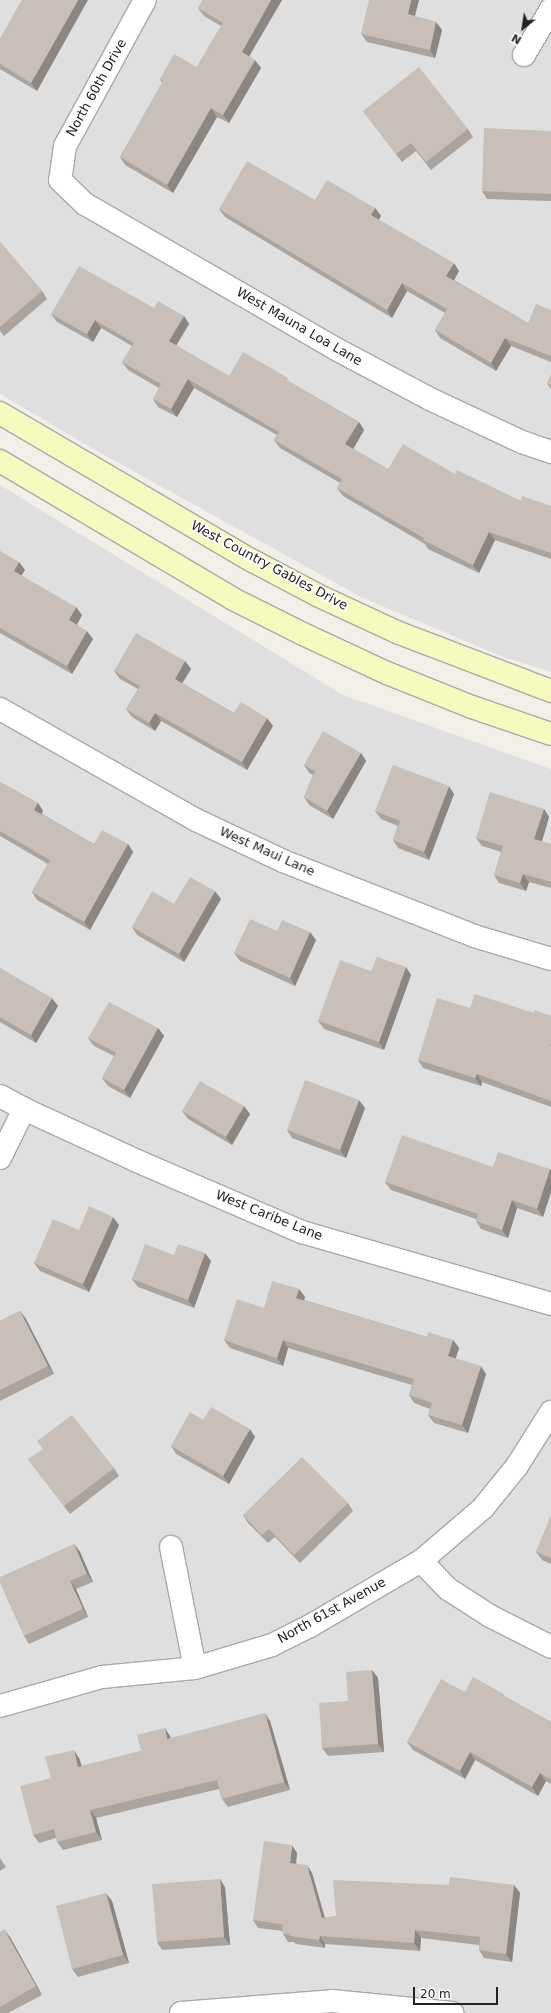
<!DOCTYPE html>
<html>
<head>
<meta charset="utf-8">
<style>
  body { margin:0 }
  #map { position:relative; width:551px; height:2013px; overflow:hidden; background:#f2efe9; font-family:"DejaVu Sans",sans-serif }
  div>[style] { position:absolute }
  [style*='--x'] { left:calc(var(--x)*1px); top:calc(var(--y)*1px); width:calc(var(--w)*1px); rotate:calc(var(--a)*1deg) }
  .residential>* { inset:0; background:#e0dfdf }
  .roads { filter:drop-shadow(1px 0 #a9a9a9) drop-shadow(-1px 0 #a9a9a9) drop-shadow(0 1px #a9a9a9) drop-shadow(0 -1px #a9a9a9) }
  .street>* { height:22px; margin:-11px; padding:0 11px; transform-origin:11px; border-radius:11px; background:#fff }
  .secondary>* { height:22px; margin:-11px; padding:0 11px; transform-origin:11px; border-radius:11px; background:#f7fabf }
  .wall>* { inset:0; background:#aba49e }
  .shaded-wall>* { inset:0; background:#8b8681 }
  .building>* { inset:0; background:#c7bfb8 }
  span { translate:-50% -50%; white-space:nowrap; text-align:center; line-height:1.15; -webkit-text-stroke:3.5px #fff; paint-order:stroke }
  .street-label { font-size:13px; color:#222 }
  .north { position:absolute; left:503px; top:8px; width:40px; height:40px; -webkit-text-stroke:3px #fff; paint-order:stroke; rotate:210deg; font-size:11px; font-weight:700; line-height:16px; text-align:center; color:#222 }
  .north::after { content:''; display:block; margin:auto; width:14px; height:18px; background:#222; clip-path:polygon(50% 0,100% 100%,50% 72%,0 100%) }
  .scale { position:absolute; left:413px; top:1987px; width:85px; height:18px; box-sizing:border-box; border:2px solid #222; border-top:0; padding-left:5px; font-size:12px; line-height:14px; white-space:nowrap; color:#222; -webkit-text-stroke:3px #fff; paint-order:stroke }
</style>
</head>
<body>
<div id="map">
  <div class="residential">
    <div style="clip-path:polygon(0 0,551px 0,551px 672px,503px 657px,361px 597px,90px 447px,0 394px)"></div>
    <div style="clip-path:polygon(0 485px,343px 695px,551px 769px,551px 2013px,0 2013px)"></div>
  </div>
  <div class="roads">
    <div class="street">
      <div style="--x:145;--y:0;--w:166;--a:118.7"></div>
      <div style="--x:65;--y:146;--w:34;--a:98"></div>
      <div style="--x:60;--y:180;--w:35;--a:44"></div>
      <div style="--x:85;--y:204;--w:290;--a:30"></div>
      <div style="--x:336;--y:349;--w:106;--a:28"></div>
      <div style="--x:430;--y:399;--w:102;--a:25.1"></div>
      <div style="--x:522;--y:442;--w:31;--a:19"></div>
      <div style="--x:524;--y:55;--w:53;--a:-59.6"></div>
      <div style="--x:0;--y:709;--w:225;--a:29.5"></div>
      <div style="--x:196;--y:820;--w:96;--a:25.2"></div>
      <div style="--x:283;--y:861;--w:205;--a:21.4"></div>
      <div style="--x:474;--y:936;--w:80;--a:16.6"></div>
      <div style="--x:0;--y:1096;--w:27;--a:28"></div>
      <div style="--x:24;--y:1109;--w:124;--a:24.7"></div>
      <div style="--x:137;--y:1161;--w:180;--a:23.3"></div>
      <div style="--x:302;--y:1232;--w:259;--a:16.1"></div>
      <div style="--x:0;--y:1158;--w:55;--a:-63.9"></div>
      <div style="--x:171;--y:1547;--w:123;--a:78.8"></div>
      <div style="--x:421;--y:1561;--w:39;--a:46"></div>
      <div style="--x:448;--y:1589;--w:50;--a:32.7"></div>
      <div style="--x:490;--y:1616;--w:68;--a:26.9"></div>
      <div style="--x:0;--y:1706;--w:106;--a:-15.9"></div>
      <div style="--x:102;--y:1677;--w:93;--a:-5.5"></div>
      <div style="--x:195;--y:1668;--w:80;--a:-16.6"></div>
      <div style="--x:272;--y:1645;--w:42;--a:-26.6"></div>
      <div style="--x:310;--y:1626;--w:129;--a:-30.4"></div>
      <div style="--x:421;--y:1561;--w:82;--a:-40.5"></div>
      <div style="--x:483;--y:1508;--w:54;--a:-51"></div>
      <div style="--x:517;--y:1466;--w:64;--a:-57.8"></div>
      <div style="--x:181;--y:2013;--w:151;--a:-4.5"></div>
      <div style="--x:332;--y:2001;--w:121;--a:5.7"></div>
    </div>
    <div class="secondary">
      <div style="--x:0;--y:413;--w:291;--a:30.4"></div>
      <div style="--x:251;--y:560;--w:75;--a:27.9"></div>
      <div style="--x:317;--y:595;--w:90;--a:24.9"></div>
      <div style="--x:399;--y:633;--w:163;--a:20.9"></div>
      <div style="--x:0;--y:461;--w:271;--a:30.6"></div>
      <div style="--x:233;--y:599;--w:78;--a:26.6"></div>
      <div style="--x:303;--y:634;--w:93;--a:24.9"></div>
      <div style="--x:387;--y:673;--w:92;--a:21.8"></div>
      <div style="--x:472;--y:707;--w:83;--a:18.9"></div>
    </div>
  </div>
  <div class="wall">
    <div style="clip-path:polygon(22px 0,37px 91px,0 69px,0 39px)"></div>
    <div style="clip-path:polygon(203px 0,282px 0,249px 56px,261px 68px,229px 123px,217px 117px,173px 193px,125px 165px,120px 157px,162px 83px,160px 79px,197px 67px,221px 26px,204px 16px,198px 8px)"></div>
    <div style="clip-path:polygon(419px 0,415px 16px,436px 22px,442px 30px,435px 58px,367px 42px,361px 34px)"></div>
    <div style="clip-path:polygon(363px 111px,468px 129px,473px 137px,431px 170px,416px 151px,402px 162px)"></div>
    <div style="clip-path:polygon(551px 131px,551px 201px,487px 199px,482px 191px)"></div>
    <div style="clip-path:polygon(315px 200px,375px 208px,381px 216px,379px 220px,459px 271px,454px 280px,528px 323px,551px 310px,551px 362px,511px 346px,496px 371px,440px 338px,435px 330px,445px 313px,407px 291px,392px 318px,225px 217px,219px 209px)"></div>
    <div style="clip-path:polygon(0 242px,42px 291px,47px 299px,4px 336px,0 331px)"></div>
    <div style="clip-path:polygon(154px 308px,184px 316px,189px 324px,176px 346px,229px 376px,291px 383px,359px 422px,364px 430px,353px 449px,388px 469px,455px 474px,521px 501px,551px 506px,551px 559px,495px 540px,479px 573px,428px 549px,425px 544px,343px 496px,337px 488px,340px 483px,280px 448px,274px 440px,277px 435px,194px 388px,177px 417px,158px 407px,153px 399px,159px 388px,128px 370px,122px 362px,132px 346px,101px 328px,93px 342px,57px 322px,51px 314px)"></div>
    <div style="clip-path:polygon(551px 375px,551px 389px,547px 384px)"></div>
    <div style="clip-path:polygon(0 551px,25px 570px,21px 576px,82px 615px,77px 625px,93px 639px,72px 674px,0 633px)"></div>
    <div style="clip-path:polygon(185px 661px,191px 669px,182px 683px,234px 713px,273px 726px,247px 770px,161px 721px,155px 731px,132px 717px,126px 709px,138px 689px,120px 679px,114px 671px)"></div>
    <div style="clip-path:polygon(361px 753px,366px 761px,333px 819px,309px 805px,304px 797px,313px 775px,309px 773px,304px 765px)"></div>
    <div style="clip-path:polygon(0 782px,38px 803px,43px 811px,42px 814px,94px 844px,128px 844px,133px 852px,90px 930px,37px 900px,32px 892px,48px 864px,0 836px)"></div>
    <div style="clip-path:polygon(454px 794px,429px 860px,398px 848px,393px 840px,398px 826px,381px 819px,375px 811px)"></div>
    <div style="clip-path:polygon(544px 809px,549px 817px,542px 842px,551px 844px,551px 888px,529px 882px,526px 891px,499px 883px,494px 875px,501px 852px,482px 846px,476px 838px)"></div>
    <div style="clip-path:polygon(221px 899px,184px 962px,137px 935px,132px 927px,174px 904px)"></div>
    <div style="clip-path:polygon(277px 931px,316px 940px,295px 986px,240px 961px,234px 953px)"></div>
    <div style="clip-path:polygon(406px 967px,411px 975px,384px 1050px,324px 1029px,318px 1021px,371px 971px)"></div>
    <div style="clip-path:polygon(0 968px,58px 1006px,36px 1043px,0 1022px)"></div>
    <div style="clip-path:polygon(470px 1008px,534px 1013px,551px 1016px,551px 1107px,482px 1082px,481px 1086px,423px 1068px,418px 1060px)"></div>
    <div style="clip-path:polygon(158px 1028px,164px 1036px,130px 1098px,108px 1086px,102px 1078px,114px 1056px,94px 1046px,88px 1038px)"></div>
    <div style="clip-path:polygon(365px 1108px,346px 1158px,292px 1138px,287px 1130px)"></div>
    <div style="clip-path:polygon(182px 1111px,250px 1114px,232px 1145px,188px 1119px)"></div>
    <div style="clip-path:polygon(493px 1167px,550px 1169px,551px 1170px,551px 1192px,543px 1217px,517px 1208px,508px 1238px,481px 1229px,476px 1221px,476px 1219px,391px 1190px,385px 1182px)"></div>
    <div style="clip-path:polygon(119px 1225px,89px 1292px,40px 1271px,34px 1263px,79px 1230px)"></div>
    <div style="clip-path:polygon(174px 1255px,211px 1261px,194px 1308px,138px 1287px,132px 1279px)"></div>
    <div style="clip-path:polygon(299px 1289px,305px 1297px,304px 1300px,427px 1337px,453px 1340px,459px 1348px,455px 1358px,486px 1374px,468px 1433px,434px 1423px,428px 1415px,430px 1409px,414px 1403px,409px 1395px,412px 1385px,288px 1348px,283px 1366px,230px 1348px,224px 1340px,264px 1308px)"></div>
    <div style="clip-path:polygon(20px 1311px,26px 1319px,54px 1374px,0 1401px,0 1321px)"></div>
    <div style="clip-path:polygon(203px 1420px,255px 1437px,229px 1484px,176px 1454px,171px 1446px)"></div>
    <div style="clip-path:polygon(28px 1459px,114px 1468px,119px 1476px,70px 1514px)"></div>
    <div style="clip-path:polygon(348px 1503px,353px 1511px,300px 1563px,275px 1537px,268px 1543px,248px 1523px,243px 1515px)"></div>
    <div style="clip-path:polygon(551px 1516px,551px 1564px,542px 1560px,536px 1552px)"></div>
    <div style="clip-path:polygon(74px 1544px,80px 1552px,93px 1582px,76px 1589px,88px 1617px,29px 1644px,24px 1636px)"></div>
    <div style="clip-path:polygon(372px 1670px,378px 1678px,384px 1752px,328px 1756px,322px 1748px,348px 1701px)"></div>
    <div style="clip-path:polygon(465px 1692px,502px 1693px,504px 1696px,551px 1722px,551px 1784px,546px 1781px,538px 1796px,475px 1760px,465px 1779px,413px 1750px,407px 1742px)"></div>
    <div style="clip-path:polygon(270px 1721px,290px 1790px,228px 1807px,222px 1799px,219px 1789px,96px 1818px,102px 1840px,63px 1850px,57px 1842px,56px 1838px,39px 1843px,33px 1835px,51px 1778px,79px 1758px,82px 1766px,141px 1751px,170px 1736px,171px 1738px)"></div>
    <div style="clip-path:polygon(297px 1853px,296px 1863px,312px 1873px,325px 1918px,336px 1916px,449px 1885px,514px 1885px,520px 1893px,512px 1962px,484px 1958px,479px 1950px,479px 1945px,421px 1938px,420px 1951px,325px 1944px,325px 1948px,296px 1944px,294px 1942px,288px 1942px,283px 1934px,283px 1931px,258px 1928px,253px 1920px)"></div>
    <div style="clip-path:polygon(0 1858px,6px 1867px,0 1871px)"></div>
    <div style="clip-path:polygon(225px 1887px,230px 1945px,162px 1950px,157px 1942px)"></div>
    <div style="clip-path:polygon(112px 1901px,129px 1963px,78px 1977px,72px 1969px)"></div>
    <div style="clip-path:polygon(0 1932px,10px 1937px,42px 1995px,8px 2013px,0 2013px)"></div>
  </div>
  <div class="shaded-wall">
    <div style="clip-path:polygon(78px 0,88px 0,37px 91px,31px 83px)"></div>
    <div style="clip-path:polygon(271px 0,282px 0,247px 60px,242px 52px)"></div>
    <div style="clip-path:polygon(411px 0,419px 0,413px 22px,408px 14px)"></div>
    <div style="clip-path:polygon(436px 22px,442px 30px,435px 58px,430px 50px)"></div>
    <div style="clip-path:polygon(255px 60px,261px 68px,229px 123px,223px 115px)"></div>
    <div style="clip-path:polygon(211px 108px,217px 117px,173px 193px,167px 185px)"></div>
    <div style="clip-path:polygon(375px 208px,381px 216px,377px 223px,371px 215px)"></div>
    <div style="clip-path:polygon(454px 263px,459px 271px,452px 284px,446px 276px)"></div>
    <div style="clip-path:polygon(402px 283px,407px 291px,392px 318px,387px 310px)"></div>
    <div style="clip-path:polygon(184px 316px,189px 324px,174px 349px,169px 341px)"></div>
    <div style="clip-path:polygon(95px 320px,101px 328px,93px 342px,87px 334px)"></div>
    <div style="clip-path:polygon(505px 338px,511px 346px,496px 371px,491px 363px)"></div>
    <div style="clip-path:polygon(188px 379px,194px 388px,177px 417px,171px 409px)"></div>
    <div style="clip-path:polygon(359px 422px,364px 430px,351px 453px,345px 444px)"></div>
    <div style="clip-path:polygon(489px 532px,495px 540px,479px 573px,473px 565px)"></div>
    <div style="clip-path:polygon(19px 562px,25px 570px,19px 579px,14px 571px)"></div>
    <div style="clip-path:polygon(76px 607px,82px 615px,75px 628px,69px 620px)"></div>
    <div style="clip-path:polygon(87px 631px,93px 639px,72px 674px,67px 666px)"></div>
    <div style="clip-path:polygon(185px 661px,191px 669px,180px 687px,175px 679px)"></div>
    <div style="clip-path:polygon(155px 713px,161px 721px,155px 731px,149px 723px)"></div>
    <div style="clip-path:polygon(267px 718px,273px 726px,247px 770px,242px 762px)"></div>
    <div style="clip-path:polygon(361px 753px,366px 761px,333px 819px,327px 811px)"></div>
    <div style="clip-path:polygon(449px 786px,454px 794px,429px 860px,424px 852px)"></div>
    <div style="clip-path:polygon(38px 803px,43px 811px,39px 818px,34px 810px)"></div>
    <div style="clip-path:polygon(544px 809px,549px 817px,540px 847px,534px 839px)"></div>
    <div style="clip-path:polygon(128px 844px,133px 852px,90px 930px,84px 922px)"></div>
    <div style="clip-path:polygon(523px 874px,529px 882px,526px 891px,520px 883px)"></div>
    <div style="clip-path:polygon(215px 891px,221px 899px,184px 962px,179px 954px)"></div>
    <div style="clip-path:polygon(310px 932px,316px 940px,295px 986px,290px 978px)"></div>
    <div style="clip-path:polygon(406px 967px,411px 975px,384px 1050px,379px 1042px)"></div>
    <div style="clip-path:polygon(52px 998px,58px 1006px,36px 1043px,31px 1035px)"></div>
    <div style="clip-path:polygon(158px 1028px,164px 1036px,130px 1098px,124px 1090px)"></div>
    <div style="clip-path:polygon(477px 1074px,482px 1082px,481px 1086px,475px 1078px)"></div>
    <div style="clip-path:polygon(359px 1100px,365px 1108px,346px 1158px,340px 1150px)"></div>
    <div style="clip-path:polygon(244px 1106px,250px 1114px,232px 1145px,226px 1137px)"></div>
    <div style="clip-path:polygon(550px 1169px,551px 1170px,551px 1192px,543px 1217px,537px 1209px)"></div>
    <div style="clip-path:polygon(512px 1200px,517px 1208px,508px 1238px,502px 1230px)"></div>
    <div style="clip-path:polygon(113px 1217px,119px 1225px,89px 1292px,83px 1284px)"></div>
    <div style="clip-path:polygon(205px 1253px,211px 1261px,194px 1308px,188px 1300px)"></div>
    <div style="clip-path:polygon(299px 1289px,305px 1297px,302px 1306px,296px 1298px)"></div>
    <div style="clip-path:polygon(20px 1311px,26px 1319px,54px 1374px,48px 1366px)"></div>
    <div style="clip-path:polygon(283px 1340px,288px 1348px,283px 1366px,277px 1358px)"></div>
    <div style="clip-path:polygon(453px 1340px,459px 1348px,454px 1364px,448px 1356px)"></div>
    <div style="clip-path:polygon(481px 1366px,486px 1374px,468px 1433px,462px 1425px)"></div>
    <div style="clip-path:polygon(250px 1429px,255px 1437px,229px 1484px,223px 1476px)"></div>
    <div style="clip-path:polygon(74px 1544px,80px 1552px,93px 1582px,87px 1574px)"></div>
    <div style="clip-path:polygon(70px 1581px,76px 1589px,88px 1617px,83px 1609px)"></div>
    <div style="clip-path:polygon(372px 1670px,378px 1678px,384px 1752px,378px 1744px)"></div>
    <div style="clip-path:polygon(265px 1713px,270px 1721px,290px 1790px,284px 1782px)"></div>
    <div style="clip-path:polygon(165px 1728px,170px 1736px,173px 1747px,167px 1739px)"></div>
    <div style="clip-path:polygon(74px 1750px,79px 1758px,84px 1775px,78px 1767px)"></div>
    <div style="clip-path:polygon(470px 1752px,475px 1760px,465px 1779px,460px 1771px)"></div>
    <div style="clip-path:polygon(540px 1773px,546px 1781px,538px 1796px,532px 1787px)"></div>
    <div style="clip-path:polygon(90px 1810px,96px 1818px,102px 1840px,96px 1832px)"></div>
    <div style="clip-path:polygon(292px 1845px,297px 1853px,295px 1871px,290px 1863px)"></div>
    <div style="clip-path:polygon(307px 1865px,312px 1873px,327px 1926px,322px 1918px)"></div>
    <div style="clip-path:polygon(220px 1879px,225px 1887px,230px 1945px,224px 1937px)"></div>
    <div style="clip-path:polygon(514px 1885px,520px 1893px,512px 1962px,506px 1954px)"></div>
    <div style="clip-path:polygon(106px 1893px,112px 1901px,129px 1963px,123px 1955px)"></div>
    <div style="clip-path:polygon(4px 1929px,10px 1937px,42px 1995px,36px 1986px)"></div>
    <div style="clip-path:polygon(415px 1930px,421px 1938px,420px 1951px,414px 1943px)"></div>
    <div style="clip-path:polygon(320px 1936px,325px 1944px,325px 1948px,319px 1940px)"></div>
  </div>
  <div class="building">
    <div style="clip-path:polygon(22px 0,78px 0,31px 83px,0 64px,0 39px)"></div>
    <div style="clip-path:polygon(203px 0,271px 0,242px 52px,255px 60px,223px 115px,211px 108px,167px 185px,120px 157px,163px 81px,160px 79px,174px 54px,197px 67px,223px 23px,198px 8px)"></div>
    <div style="clip-path:polygon(369px 0,411px 0,408px 14px,436px 22px,430px 50px,361px 34px)"></div>
    <div style="clip-path:polygon(419px 67px,468px 129px,426px 162px,411px 143px,396px 154px,363px 111px)"></div>
    <div style="clip-path:polygon(484px 128px,551px 131px,551px 194px,482px 191px)"></div>
    <div style="clip-path:polygon(247px 161px,315px 200px,327px 180px,375px 208px,371px 215px,454px 263px,446px 276px,528px 323px,536px 304px,551px 310px,551px 356px,505px 338px,491px 363px,435px 330px,447px 309px,402px 283px,387px 310px,219px 209px)"></div>
    <div style="clip-path:polygon(0 242px,42px 291px,0 327px)"></div>
    <div style="clip-path:polygon(79px 266px,154px 308px,158px 301px,184px 316px,169px 341px,229px 376px,243px 352px,288px 378px,287px 380px,359px 422px,345px 444px,388px 469px,403px 444px,455px 474px,457px 470px,521px 501px,522px 496px,551px 506px,551px 553px,489px 532px,473px 565px,423px 540px,424px 538px,337px 488px,342px 479px,274px 440px,279px 432px,188px 379px,171px 409px,153px 399px,161px 384px,122px 362px,134px 343px,95px 320px,87px 334px,51px 314px)"></div>
    <div style="clip-path:polygon(551px 375px,551px 385px,547px 384px)"></div>
    <div style="clip-path:polygon(0 551px,19px 562px,14px 571px,76px 607px,69px 620px,87px 631px,67px 666px,0 628px)"></div>
    <div style="clip-path:polygon(136px 633px,185px 661px,175px 679px,234px 713px,241px 702px,267px 718px,242px 762px,155px 713px,149px 723px,126px 709px,140px 686px,114px 671px)"></div>
    <div style="clip-path:polygon(323px 731px,361px 753px,327px 811px,304px 797px,315px 771px,304px 765px)"></div>
    <div style="clip-path:polygon(393px 765px,449px 786px,424px 852px,393px 840px,400px 821px,375px 811px)"></div>
    <div style="clip-path:polygon(0 782px,38px 803px,34px 810px,94px 844px,102px 830px,128px 844px,84px 922px,32px 892px,50px 860px,0 831px)"></div>
    <div style="clip-path:polygon(490px 792px,544px 809px,534px 839px,551px 844px,551px 882px,523px 874px,520px 883px,494px 875px,503px 846px,476px 838px)"></div>
    <div style="clip-path:polygon(190px 877px,215px 891px,179px 954px,132px 927px,152px 891px,174px 904px)"></div>
    <div style="clip-path:polygon(250px 919px,277px 931px,282px 920px,310px 932px,290px 978px,234px 953px)"></div>
    <div style="clip-path:polygon(377px 957px,406px 967px,379px 1042px,318px 1021px,340px 960px,371px 971px)"></div>
    <div style="clip-path:polygon(0 968px,52px 998px,31px 1035px,0 1017px)"></div>
    <div style="clip-path:polygon(475px 994px,534px 1013px,535px 1010px,551px 1016px,551px 1044px,550px 1045px,551px 1046px,551px 1101px,477px 1074px,475px 1078px,418px 1060px,437px 998px,470px 1008px)"></div>
    <div style="clip-path:polygon(109px 1002px,158px 1028px,124px 1090px,102px 1078px,116px 1053px,88px 1038px)"></div>
    <div style="clip-path:polygon(305px 1080px,359px 1100px,340px 1150px,287px 1130px)"></div>
    <div style="clip-path:polygon(200px 1081px,244px 1106px,226px 1137px,182px 1111px)"></div>
    <div style="clip-path:polygon(402px 1135px,493px 1167px,498px 1152px,550px 1169px,537px 1209px,512px 1200px,502px 1230px,476px 1221px,478px 1214px,385px 1182px)"></div>
    <div style="clip-path:polygon(89px 1206px,113px 1217px,83px 1284px,34px 1263px,53px 1219px,79px 1230px)"></div>
    <div style="clip-path:polygon(145px 1244px,174px 1255px,178px 1244px,205px 1253px,188px 1300px,132px 1279px)"></div>
    <div style="clip-path:polygon(272px 1281px,299px 1289px,296px 1298px,427px 1337px,428px 1332px,453px 1340px,448px 1356px,481px 1366px,462px 1425px,428px 1415px,432px 1403px,409px 1395px,414px 1379px,283px 1340px,277px 1358px,224px 1340px,237px 1299px,264px 1308px)"></div>
    <div style="clip-path:polygon(20px 1311px,48px 1366px,0 1390px,0 1321px)"></div>
    <div style="clip-path:polygon(211px 1407px,250px 1429px,223px 1476px,171px 1446px,190px 1412px,203px 1420px)"></div>
    <div style="clip-path:polygon(72px 1415px,114px 1468px,64px 1506px,28px 1459px,43px 1449px,37px 1441px)"></div>
    <div style="clip-path:polygon(302px 1457px,348px 1503px,294px 1555px,269px 1529px,262px 1535px,243px 1515px)"></div>
    <div style="clip-path:polygon(551px 1516px,551px 1558px,536px 1552px)"></div>
    <div style="clip-path:polygon(74px 1544px,87px 1574px,70px 1581px,83px 1609px,24px 1636px,0 1583px,0 1577px)"></div>
    <div style="clip-path:polygon(372px 1670px,378px 1744px,322px 1748px,319px 1703px,348px 1701px,346px 1672px)"></div>
    <div style="clip-path:polygon(473px 1677px,502px 1693px,501px 1694px,551px 1722px,551px 1779px,540px 1773px,532px 1787px,470px 1752px,460px 1771px,407px 1742px,441px 1679px,465px 1692px)"></div>
    <div style="clip-path:polygon(265px 1713px,284px 1782px,222px 1799px,217px 1780px,90px 1810px,96px 1832px,57px 1842px,54px 1829px,33px 1835px,20px 1786px,51px 1778px,45px 1757px,74px 1750px,78px 1767px,141px 1751px,137px 1735px,165px 1728px,167px 1739px)"></div>
    <div style="clip-path:polygon(264px 1841px,292px 1845px,290px 1863px,307px 1865px,322px 1918px,336px 1916px,333px 1880px,449px 1885px,450px 1877px,514px 1885px,506px 1954px,479px 1950px,480px 1937px,415px 1930px,414px 1943px,320px 1936px,319px 1940px,290px 1936px,290px 1934px,283px 1934px,282px 1925px,286px 1925px,253px 1920px)"></div>
    <div style="clip-path:polygon(220px 1879px,224px 1937px,157px 1942px,152px 1884px)"></div>
    <div style="clip-path:polygon(106px 1893px,123px 1955px,72px 1969px,56px 1906px)"></div>
    <div style="clip-path:polygon(4px 1929px,36px 1986px,0 2007px,0 1932px)"></div>
  </div>
  <div class="street-label">
    <span style="left:97px;top:88px;rotate:-61deg">North 60th Drive</span>
    <span style="left:299px;top:327px;rotate:30deg">West Mauna Loa Lane</span>
    <span style="left:269px;top:566px;rotate:28deg">West Country Gables Drive</span>
    <span style="left:267px;top:852px;rotate:24deg">West Maui Lane</span>
    <span style="left:269px;top:1216px;rotate:22deg">West Caribe Lane</span>
    <span style="left:332px;top:1611px;rotate:-29deg">North 61st Avenue</span>
  </div>
  <div class="north">N</div>
  <div class="scale">20 m</div>
</div>
</body>
</html>
